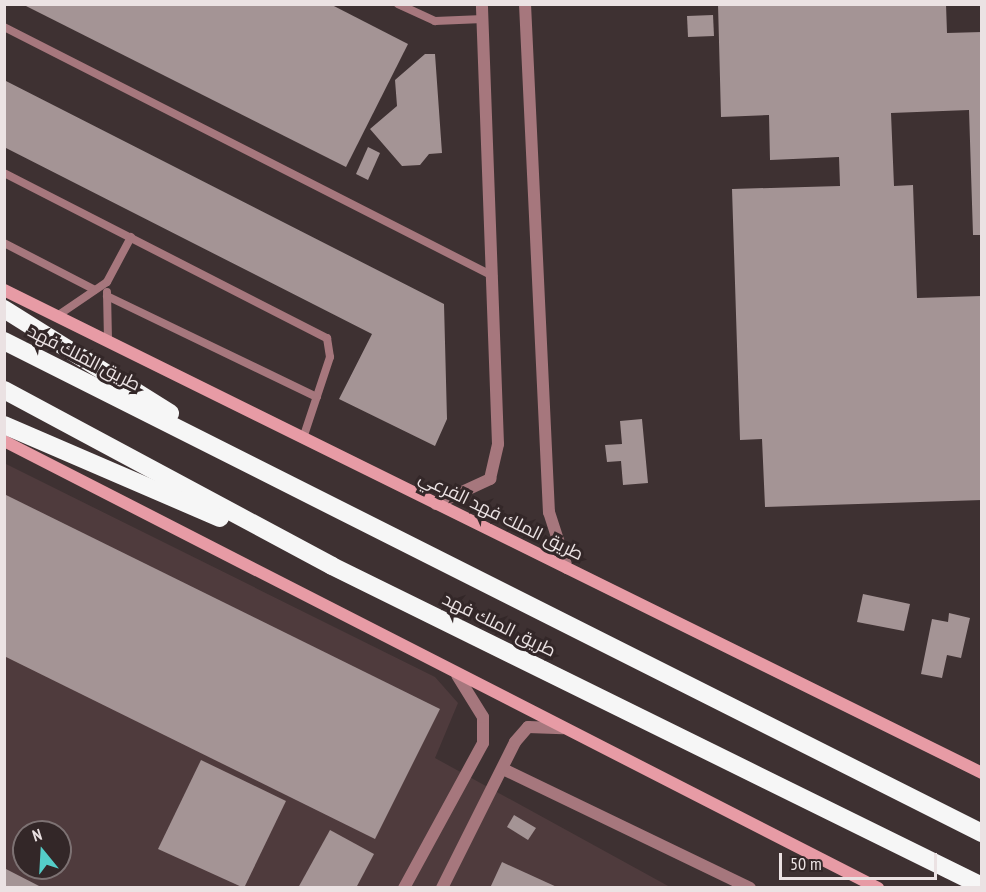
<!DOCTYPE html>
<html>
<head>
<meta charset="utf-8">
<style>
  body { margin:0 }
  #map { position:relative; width:986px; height:892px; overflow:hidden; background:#3e3132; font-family:"PT Sans Narrow",Cairo,sans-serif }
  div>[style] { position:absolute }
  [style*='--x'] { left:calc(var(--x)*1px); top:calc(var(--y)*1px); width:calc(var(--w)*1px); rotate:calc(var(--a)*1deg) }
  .built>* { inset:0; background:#4f3b3d }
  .building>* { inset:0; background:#a49495 }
  .service>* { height:8px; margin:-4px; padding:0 4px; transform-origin:4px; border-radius:4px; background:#a6777d }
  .minor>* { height:12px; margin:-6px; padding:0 6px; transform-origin:6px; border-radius:6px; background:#a6777d }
  .secondary>* { height:12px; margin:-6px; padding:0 6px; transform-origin:6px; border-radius:6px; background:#e79ba5 }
  .motorway>* { height:18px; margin:-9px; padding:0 9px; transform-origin:9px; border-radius:9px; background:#f6f6f6 }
  span { translate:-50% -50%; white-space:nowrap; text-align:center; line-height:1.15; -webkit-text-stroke:6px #332728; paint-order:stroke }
  .street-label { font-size:18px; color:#ebe2e3 }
  .frame { position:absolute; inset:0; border:6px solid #ebe2e3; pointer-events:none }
  .north { position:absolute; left:12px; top:820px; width:60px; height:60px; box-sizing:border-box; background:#332728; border:2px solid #7d7273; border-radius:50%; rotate:342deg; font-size:16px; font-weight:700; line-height:24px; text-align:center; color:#ebe2e3 }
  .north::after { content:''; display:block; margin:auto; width:21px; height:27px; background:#54cdc8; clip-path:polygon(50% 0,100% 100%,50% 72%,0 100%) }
  .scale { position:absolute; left:779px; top:853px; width:158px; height:27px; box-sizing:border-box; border:3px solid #ebe2e3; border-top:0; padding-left:8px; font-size:18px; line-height:21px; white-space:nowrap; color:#ebe2e3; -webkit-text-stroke:4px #332728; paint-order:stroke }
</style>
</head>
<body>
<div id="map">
  <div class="built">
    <div style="clip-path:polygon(evenodd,4px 463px,435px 677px,458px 703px,435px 758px,670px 887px,5px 887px,4px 463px,24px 832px,60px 832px,60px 868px,24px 868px,24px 832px)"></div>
  </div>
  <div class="building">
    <div style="clip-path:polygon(22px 4px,330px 4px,408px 44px,346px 167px)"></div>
    <div style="clip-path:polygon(718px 4px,946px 4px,947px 33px,982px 32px,982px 235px,973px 235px,969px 110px,891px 113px,894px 186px,913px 185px,917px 298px,982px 296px,982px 500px,765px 507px,762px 439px,740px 440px,732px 189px,840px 186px,839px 157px,770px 160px,769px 115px,721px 117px)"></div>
    <div style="clip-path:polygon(713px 15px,714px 36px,688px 37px,687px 16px)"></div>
    <div style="clip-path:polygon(425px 54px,435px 54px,442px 153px,429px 154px,420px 165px,402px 166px,370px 129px,397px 106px,395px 80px)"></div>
    <div style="clip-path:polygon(4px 80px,444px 304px,447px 419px,435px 446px,339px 399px,372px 334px,4px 147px)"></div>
    <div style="clip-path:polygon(368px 147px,380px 153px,368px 180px,356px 174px)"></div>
    <div style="clip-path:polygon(642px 419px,648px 483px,623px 485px,621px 461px,607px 462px,605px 445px,622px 444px,620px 421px)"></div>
    <div style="clip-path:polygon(4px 494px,440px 709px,375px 839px,4px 656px)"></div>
    <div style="clip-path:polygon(863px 594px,910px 604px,904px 631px,857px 622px)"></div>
    <div style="clip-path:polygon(949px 613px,970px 618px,961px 658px,947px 655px,942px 678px,921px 674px,932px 619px,948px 622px)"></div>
    <div style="clip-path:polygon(201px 760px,286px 801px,244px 888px,158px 849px)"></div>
    <div style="clip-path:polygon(514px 815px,536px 828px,528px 840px,507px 827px)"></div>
    <div style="clip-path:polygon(330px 830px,374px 854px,356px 888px,298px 888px)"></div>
    <div style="clip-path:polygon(502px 862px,559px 888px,490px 888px)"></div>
    <div style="clip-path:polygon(4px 868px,43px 888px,4px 888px)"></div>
  </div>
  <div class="service">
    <div style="--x:398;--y:4;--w:41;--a:24.7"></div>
    <div style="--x:435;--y:21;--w:48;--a:-2.4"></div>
    <div style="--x:4;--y:27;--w:549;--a:26.99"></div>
    <div style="--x:4;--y:173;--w:363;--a:27.1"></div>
    <div style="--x:327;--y:338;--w:19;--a:81"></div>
    <div style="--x:330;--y:357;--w:85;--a:108.4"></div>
    <div style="--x:4;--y:243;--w:102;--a:27.3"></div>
    <div style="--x:107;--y:292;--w:49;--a:88.8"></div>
    <div style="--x:107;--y:296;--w:233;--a:25.7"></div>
    <div style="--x:57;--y:316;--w:60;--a:-34.2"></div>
    <div style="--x:107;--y:282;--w:51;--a:-61.9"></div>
  </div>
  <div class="minor">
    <div style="--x:525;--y:4;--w:509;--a:87.3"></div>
    <div style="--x:549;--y:512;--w:59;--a:72.2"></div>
    <div style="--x:436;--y:504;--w:60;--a:-24.8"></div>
    <div style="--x:490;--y:479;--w:36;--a:-77"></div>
    <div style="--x:498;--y:444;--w:440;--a:-92.1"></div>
    <div style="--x:503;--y:769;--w:274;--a:25.7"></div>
    <div style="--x:404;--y:888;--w:165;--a:-61.4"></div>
    <div style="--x:483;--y:743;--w:26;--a:-90"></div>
    <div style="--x:483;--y:717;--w:49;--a:-121.8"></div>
    <div style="--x:442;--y:888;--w:163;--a:-63.4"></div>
    <div style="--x:515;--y:742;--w:20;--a:-49"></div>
    <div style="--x:528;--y:727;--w:35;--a:2"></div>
  </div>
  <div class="secondary">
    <div style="--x:4;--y:290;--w:1091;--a:26.28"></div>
    <div style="--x:4;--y:441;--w:982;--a:27.09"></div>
  </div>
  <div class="motorway">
    <div style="--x:4;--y:309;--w:196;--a:32.1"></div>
    <div style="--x:4;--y:341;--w:1095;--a:26.71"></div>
    <div style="--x:4;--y:390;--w:372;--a:28.2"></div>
    <div style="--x:332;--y:566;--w:724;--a:26.21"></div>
    <div style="--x:4;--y:425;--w:235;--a:23.3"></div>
  </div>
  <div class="street-label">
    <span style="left:84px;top:358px;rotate:27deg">طريق الملك فهد</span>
    <span style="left:501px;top:516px;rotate:26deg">طريق الملك فهد الفرعي</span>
    <span style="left:499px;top:625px;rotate:26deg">طريق الملك فهد</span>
  </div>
  <div class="frame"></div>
  <div class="north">N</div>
  <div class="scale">50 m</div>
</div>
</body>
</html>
